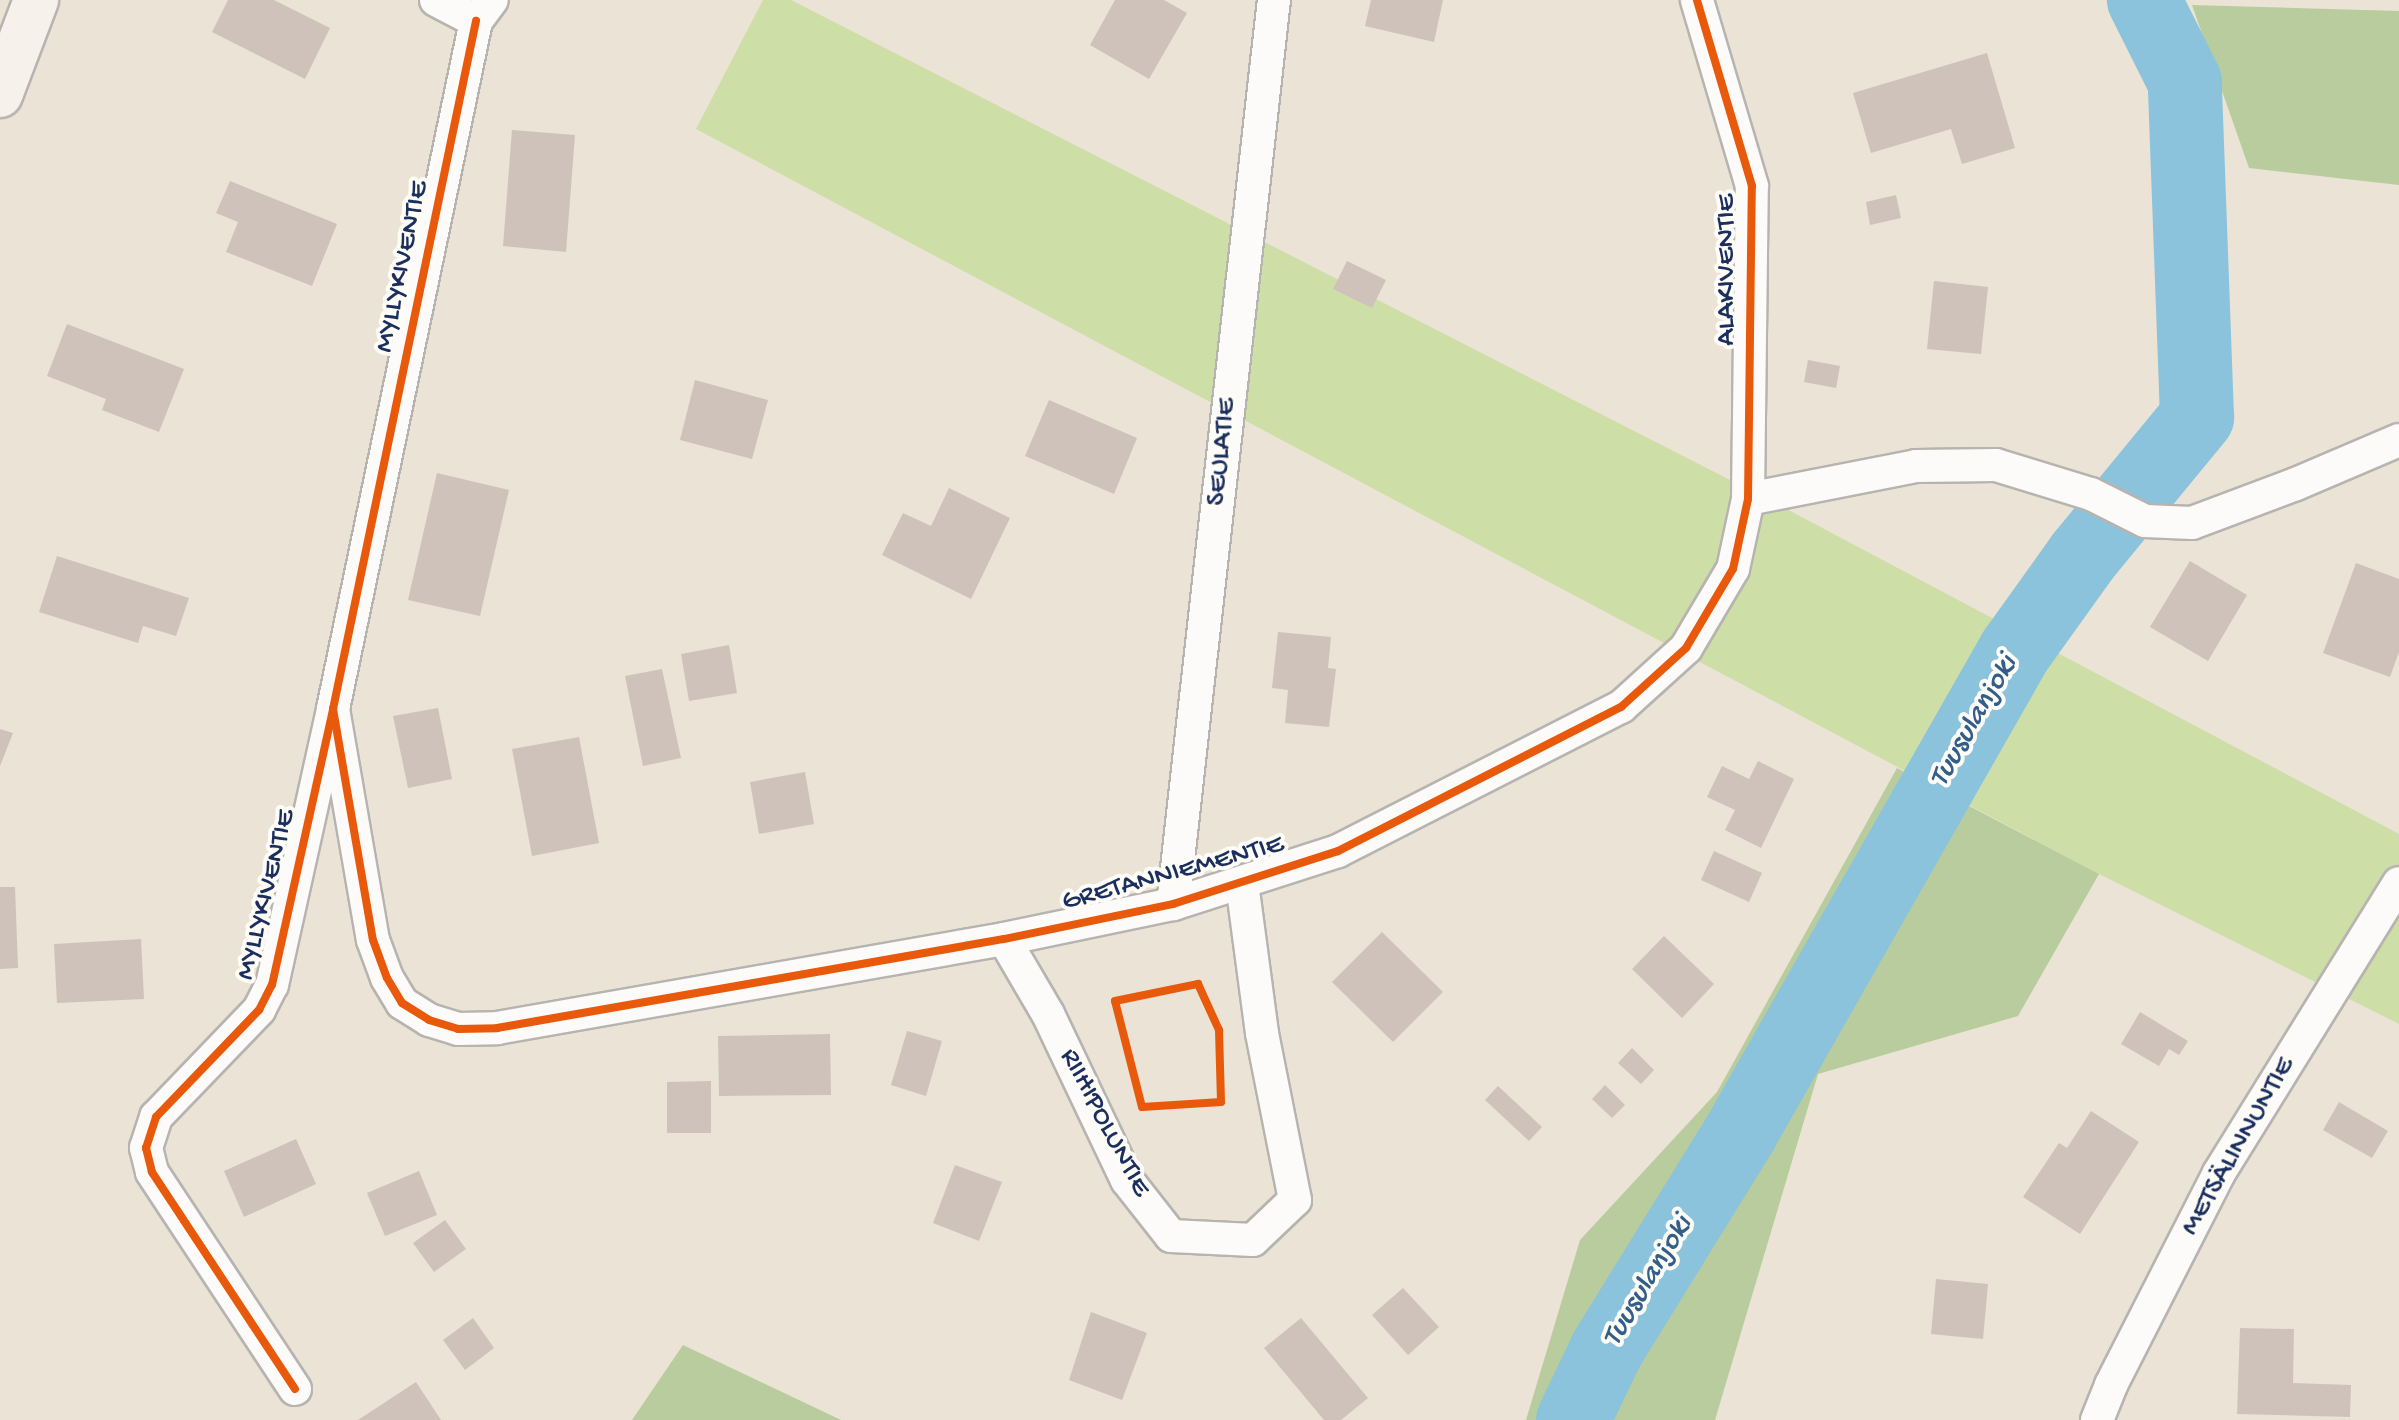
<!DOCTYPE html>
<html>
<head>
<meta charset="utf-8">
<style>
  body { margin:0 }
  #map { position:relative; width:2399px; height:1420px; overflow:hidden; background:#ebe3d6; font-family:"Gochi Hand",sans-serif }
  div>[style] { position:absolute }
  [style*='--x'] { left:calc(var(--x)*1px); top:calc(var(--y)*1px); width:calc(var(--w)*1px); rotate:calc(var(--a)*1deg) }
  .green>* { inset:0; background:#cddea7 }
  .forest>* { inset:0; background:#b9cc9d }
  .river>* { height:74px; margin:-37px; padding:0 37px; transform-origin:37px; border-radius:37px; background:#8ac3db }
  .building>* { inset:0; background:#cfc2ba }
  .roads { filter:drop-shadow(2px 0 #b7b4b0) drop-shadow(-2px 0 #b7b4b0) drop-shadow(0 2px #b7b4b0) drop-shadow(0 -2px #b7b4b0) }
  .street>* { height:32px; margin:-16px; padding:0 16px; transform-origin:16px; border-radius:16px; background:#fcfbf9 }
  .secondary>* { height:44px; margin:-22px; padding:0 22px; transform-origin:22px; border-radius:22px; background:#f6f1eb }
  .cycleway>* { height:8px; margin:-4px; padding:0 4px; transform-origin:4px; border-radius:4px; background:#e8590c }
  span { translate:-50% -50%; white-space:nowrap; text-align:center; line-height:1.15; -webkit-text-stroke:8px #fdfcf7; paint-order:stroke }
  .street-label { font-size:28px; color:#1b2f5e }
  .water-label { font-size:30px; color:#345e8a; font-style:italic }
</style>
</head>
<body>
<div id="map">
  <div class="green">
    <div style="clip-path:polygon(763px 0,791px 0,1779px 505px,2399px 834px,2399px 1024px,2099px 874px,696px 129px)"></div>
  </div>
  <div class="forest">
    <div style="clip-path:polygon(2192px 5px,2399px 11px,2399px 185px,2249px 168px)"></div>
    <div style="clip-path:polygon(1897px 768px,2099px 874px,2018px 1016px,1818px 1074px,1715px 1420px,1526px 1420px,1580px 1240px,1717px 1092px)"></div>
    <div style="clip-path:polygon(683px 1345px,841px 1420px,632px 1420px)"></div>
  </div>
  <div class="river">
    <div style="--x:1573;--y:1420;--w:79;--a:-64.4"></div>
    <div style="--x:1607;--y:1349;--w:257;--a:-58.3"></div>
    <div style="--x:1742;--y:1130;--w:551;--a:-60.32"></div>
    <div style="--x:2015;--y:651;--w:117;--a:-54.4"></div>
    <div style="--x:2083;--y:556;--w:180;--a:-50.6"></div>
    <div style="--x:2197;--y:417;--w:335;--a:-92.1"></div>
    <div style="--x:2185;--y:82;--w:92;--a:-116.6"></div>
  </div>
  <div class="building">
    <div style="clip-path:polygon(228px 0,274px 0,330px 28px,305px 79px,212px 32px)"></div>
    <div style="clip-path:polygon(1115px 0,1164px 0,1187px 13px,1149px 79px,1090px 45px)"></div>
    <div style="clip-path:polygon(1371px 0,1443px 0,1434px 42px,1365px 26px)"></div>
    <div style="clip-path:polygon(1987px 53px,2015px 148px,1962px 164px,1951px 129px,1871px 153px,1853px 93px)"></div>
    <div style="clip-path:polygon(512px 130px,575px 135px,566px 252px,503px 246px)"></div>
    <div style="clip-path:polygon(230px 181px,337px 224px,312px 286px,226px 252px,238px 222px,216px 213px)"></div>
    <div style="clip-path:polygon(1896px 195px,1901px 218px,1870px 225px,1866px 202px)"></div>
    <div style="clip-path:polygon(1347px 261px,1386px 280px,1372px 308px,1333px 289px)"></div>
    <div style="clip-path:polygon(1934px 281px,1988px 287px,1981px 354px,1927px 349px)"></div>
    <div style="clip-path:polygon(67px 324px,184px 369px,159px 432px,102px 410px,106px 399px,47px 376px)"></div>
    <div style="clip-path:polygon(1808px 360px,1840px 366px,1836px 388px,1804px 382px)"></div>
    <div style="clip-path:polygon(695px 380px,768px 400px,752px 459px,680px 440px)"></div>
    <div style="clip-path:polygon(1049px 400px,1137px 438px,1114px 494px,1025px 456px)"></div>
    <div style="clip-path:polygon(437px 473px,509px 490px,480px 616px,408px 600px)"></div>
    <div style="clip-path:polygon(949px 488px,1010px 518px,971px 599px,882px 555px,903px 513px,931px 526px)"></div>
    <div style="clip-path:polygon(57px 556px,189px 598px,176px 636px,143px 626px,138px 643px,39px 612px)"></div>
    <div style="clip-path:polygon(2190px 561px,2247px 595px,2208px 661px,2150px 627px)"></div>
    <div style="clip-path:polygon(2356px 563px,2399px 579px,2399px 652px,2390px 677px,2323px 653px)"></div>
    <div style="clip-path:polygon(1278px 632px,1331px 637px,1328px 668px,1336px 669px,1329px 727px,1285px 723px,1288px 690px,1272px 688px)"></div>
    <div style="clip-path:polygon(729px 645px,737px 693px,689px 701px,681px 654px)"></div>
    <div style="clip-path:polygon(662px 669px,681px 758px,643px 766px,625px 676px)"></div>
    <div style="clip-path:polygon(438px 708px,452px 779px,408px 788px,393px 716px)"></div>
    <div style="clip-path:polygon(0 729px,13px 733px,0 766px)"></div>
    <div style="clip-path:polygon(579px 737px,599px 843px,532px 856px,512px 749px)"></div>
    <div style="clip-path:polygon(1758px 761px,1794px 779px,1761px 848px,1725px 830px,1735px 810px,1707px 797px,1722px 766px,1749px 779px)"></div>
    <div style="clip-path:polygon(805px 772px,814px 824px,759px 834px,750px 782px)"></div>
    <div style="clip-path:polygon(1714px 851px,1762px 873px,1749px 902px,1701px 880px)"></div>
    <div style="clip-path:polygon(0 887px,15px 887px,18px 968px,0 969px)"></div>
    <div style="clip-path:polygon(1382px 932px,1443px 992px,1393px 1042px,1332px 982px)"></div>
    <div style="clip-path:polygon(1664px 936px,1714px 984px,1682px 1018px,1632px 969px)"></div>
    <div style="clip-path:polygon(141px 939px,144px 999px,57px 1003px,54px 944px)"></div>
    <div style="clip-path:polygon(2140px 1012px,2188px 1041px,2179px 1055px,2169px 1049px,2159px 1066px,2121px 1044px)"></div>
    <div style="clip-path:polygon(907px 1031px,942px 1041px,926px 1096px,891px 1085px)"></div>
    <div style="clip-path:polygon(830px 1034px,831px 1095px,719px 1096px,718px 1036px)"></div>
    <div style="clip-path:polygon(1632px 1048px,1654px 1070px,1641px 1084px,1618px 1063px)"></div>
    <div style="clip-path:polygon(711px 1081px,711px 1133px,667px 1133px,667px 1082px)"></div>
    <div style="clip-path:polygon(1605px 1085px,1625px 1105px,1612px 1118px,1592px 1099px)"></div>
    <div style="clip-path:polygon(1498px 1086px,1542px 1127px,1529px 1141px,1485px 1100px)"></div>
    <div style="clip-path:polygon(2339px 1102px,2388px 1131px,2372px 1158px,2323px 1130px)"></div>
    <div style="clip-path:polygon(2091px 1111px,2139px 1142px,2080px 1234px,2023px 1197px,2059px 1143px,2067px 1148px)"></div>
    <div style="clip-path:polygon(296px 1139px,316px 1184px,244px 1217px,224px 1171px)"></div>
    <div style="clip-path:polygon(955px 1165px,1002px 1182px,979px 1241px,933px 1223px)"></div>
    <div style="clip-path:polygon(419px 1171px,437px 1215px,385px 1236px,367px 1193px)"></div>
    <div style="clip-path:polygon(445px 1220px,466px 1249px,434px 1272px,413px 1243px)"></div>
    <div style="clip-path:polygon(1936px 1279px,1988px 1284px,1983px 1339px,1931px 1334px)"></div>
    <div style="clip-path:polygon(1403px 1288px,1439px 1327px,1408px 1355px,1372px 1315px)"></div>
    <div style="clip-path:polygon(1091px 1312px,1147px 1333px,1122px 1400px,1069px 1380px)"></div>
    <div style="clip-path:polygon(473px 1318px,494px 1348px,465px 1370px,443px 1340px)"></div>
    <div style="clip-path:polygon(1301px 1318px,1368px 1398px,1341px 1420px,1324px 1420px,1264px 1348px)"></div>
    <div style="clip-path:polygon(2240px 1328px,2294px 1329px,2293px 1383px,2351px 1385px,2350px 1417px,2237px 1414px)"></div>
    <div style="clip-path:polygon(416px 1382px,441px 1420px,358px 1420px)"></div>
  </div>
  <div class="roads">
    <div class="street">
      <div style="--x:436;--y:0;--w:45;--a:27.7"></div>
      <div style="--x:476;--y:21;--w:26;--a:-53"></div>
      <div style="--x:1748;--y:499;--w:171;--a:-11.1"></div>
      <div style="--x:1916;--y:466;--w:80;--a:-0.7"></div>
      <div style="--x:1996;--y:465;--w:99;--a:17"></div>
      <div style="--x:2091;--y:494;--w:60;--a:26.6"></div>
      <div style="--x:2145;--y:521;--w:47;--a:2.4"></div>
      <div style="--x:2192;--y:523;--w:111;--a:-20.6"></div>
      <div style="--x:2296;--y:484;--w:112;--a:-23.1"></div>
      <div style="--x:333;--y:709;--w:234;--a:80.2"></div>
      <div style="--x:373;--y:940;--w:40;--a:69.8"></div>
      <div style="--x:387;--y:978;--w:29;--a:59"></div>
      <div style="--x:402;--y:1003;--w:32;--a:32"></div>
      <div style="--x:429;--y:1020;--w:30;--a:17"></div>
      <div style="--x:458;--y:1029;--w:39;--a:-1"></div>
      <div style="--x:497;--y:1028;--w:515;--a:-9.96"></div>
      <div style="--x:1004;--y:939;--w:173;--a:-11.7"></div>
      <div style="--x:1173;--y:904;--w:173;--a:-17.8"></div>
      <div style="--x:1338;--y:851;--w:318;--a:-27"></div>
      <div style="--x:1621;--y:707;--w:88;--a:-42.2"></div>
      <div style="--x:1686;--y:648;--w:92;--a:-59.3"></div>
      <div style="--x:1733;--y:569;--w:72;--a:-77.9"></div>
      <div style="--x:1748;--y:499;--w:313;--a:-89.3"></div>
      <div style="--x:1752;--y:186;--w:194;--a:-106.5"></div>
      <div style="--x:1173;--y:904;--w:910;--a:-83.63"></div>
      <div style="--x:1004;--y:939;--w:87;--a:59.6"></div>
      <div style="--x:1048;--y:1014;--w:184;--a:64.6"></div>
      <div style="--x:1127;--y:1180;--w:71;--a:51.8"></div>
      <div style="--x:1171;--y:1236;--w:82;--a:2.8"></div>
      <div style="--x:1253;--y:1240;--w:58;--a:-43.6"></div>
      <div style="--x:1295;--y:1200;--w:170;--a:-101.2"></div>
      <div style="--x:1262;--y:1033;--w:150;--a:-97.6"></div>
      <div style="--x:295;--y:1389;--w:260;--a:-123.4"></div>
      <div style="--x:152;--y:1172;--w:25;--a:-104"></div>
      <div style="--x:146;--y:1148;--w:33;--a:-72"></div>
      <div style="--x:156;--y:1117;--w:149;--a:-46.1"></div>
      <div style="--x:259;--y:1010;--w:28;--a:-63"></div>
      <div style="--x:272;--y:985;--w:283;--a:-77.5"></div>
      <div style="--x:333;--y:709;--w:703;--a:-78.26"></div>
      <div style="--x:2097;--y:1420;--w:38;--a:-68"></div>
      <div style="--x:2111;--y:1385;--w:238;--a:-63"></div>
      <div style="--x:2219;--y:1173;--w:341;--a:-58.2"></div>
    </div>
    <div class="secondary">
      <div style="--x:0;--y:95;--w:102;--a:-69.2"></div>
    </div>
  </div>
  <div class="cycleway">
    <div style="--x:333;--y:709;--w:234;--a:80.2"></div>
    <div style="--x:373;--y:940;--w:40;--a:69.8"></div>
    <div style="--x:387;--y:978;--w:29;--a:59"></div>
    <div style="--x:402;--y:1003;--w:32;--a:32"></div>
    <div style="--x:429;--y:1020;--w:30;--a:17"></div>
    <div style="--x:458;--y:1029;--w:39;--a:-1"></div>
    <div style="--x:497;--y:1028;--w:515;--a:-9.96"></div>
    <div style="--x:1004;--y:939;--w:173;--a:-11.7"></div>
    <div style="--x:1173;--y:904;--w:173;--a:-17.8"></div>
    <div style="--x:1338;--y:851;--w:318;--a:-27"></div>
    <div style="--x:1621;--y:707;--w:88;--a:-42.2"></div>
    <div style="--x:1686;--y:648;--w:92;--a:-59.3"></div>
    <div style="--x:1733;--y:569;--w:72;--a:-77.9"></div>
    <div style="--x:1748;--y:499;--w:313;--a:-89.3"></div>
    <div style="--x:1752;--y:186;--w:194;--a:-106.5"></div>
    <div style="--x:1198;--y:984;--w:51;--a:65.5"></div>
    <div style="--x:1219;--y:1030;--w:72;--a:88.4"></div>
    <div style="--x:1221;--y:1102;--w:79;--a:176.4"></div>
    <div style="--x:1142;--y:1107;--w:109;--a:-104.3"></div>
    <div style="--x:1115;--y:1001;--w:85;--a:-11.6"></div>
    <div style="--x:295;--y:1389;--w:260;--a:-123.4"></div>
    <div style="--x:152;--y:1172;--w:25;--a:-104"></div>
    <div style="--x:146;--y:1148;--w:33;--a:-72"></div>
    <div style="--x:156;--y:1117;--w:149;--a:-46.1"></div>
    <div style="--x:259;--y:1010;--w:28;--a:-63"></div>
    <div style="--x:272;--y:985;--w:283;--a:-77.5"></div>
    <div style="--x:333;--y:709;--w:703;--a:-78.26"></div>
  </div>
  <div class="street-label">
    <span style="left:403px;top:267px;rotate:-78deg">MYLLYKIVENTIE</span>
    <span style="left:1728px;top:270px;rotate:-90deg">ALAKIVENTIE</span>
    <span style="left:1223px;top:452px;rotate:-84deg">SEULATIE</span>
    <span style="left:1173px;top:874px;rotate:-15deg">GRETANNIEMENTIE</span>
    <span style="left:267px;top:895px;rotate:-76deg">MYLLYKIVENTIE</span>
    <span style="left:1104px;top:1123px;rotate:62deg">RIIHIPOLUNTIE</span>
    <span style="left:2239px;top:1147px;rotate:-60deg">METSÄLINNUNTIE</span>
  </div>
  <div class="water-label">
    <span style="left:1975px;top:722px;rotate:-60deg">Tuusulanjoki</span>
    <span style="left:1649px;top:1282px;rotate:-59deg">Tuusulanjoki</span>
  </div>
</div>
</body>
</html>
